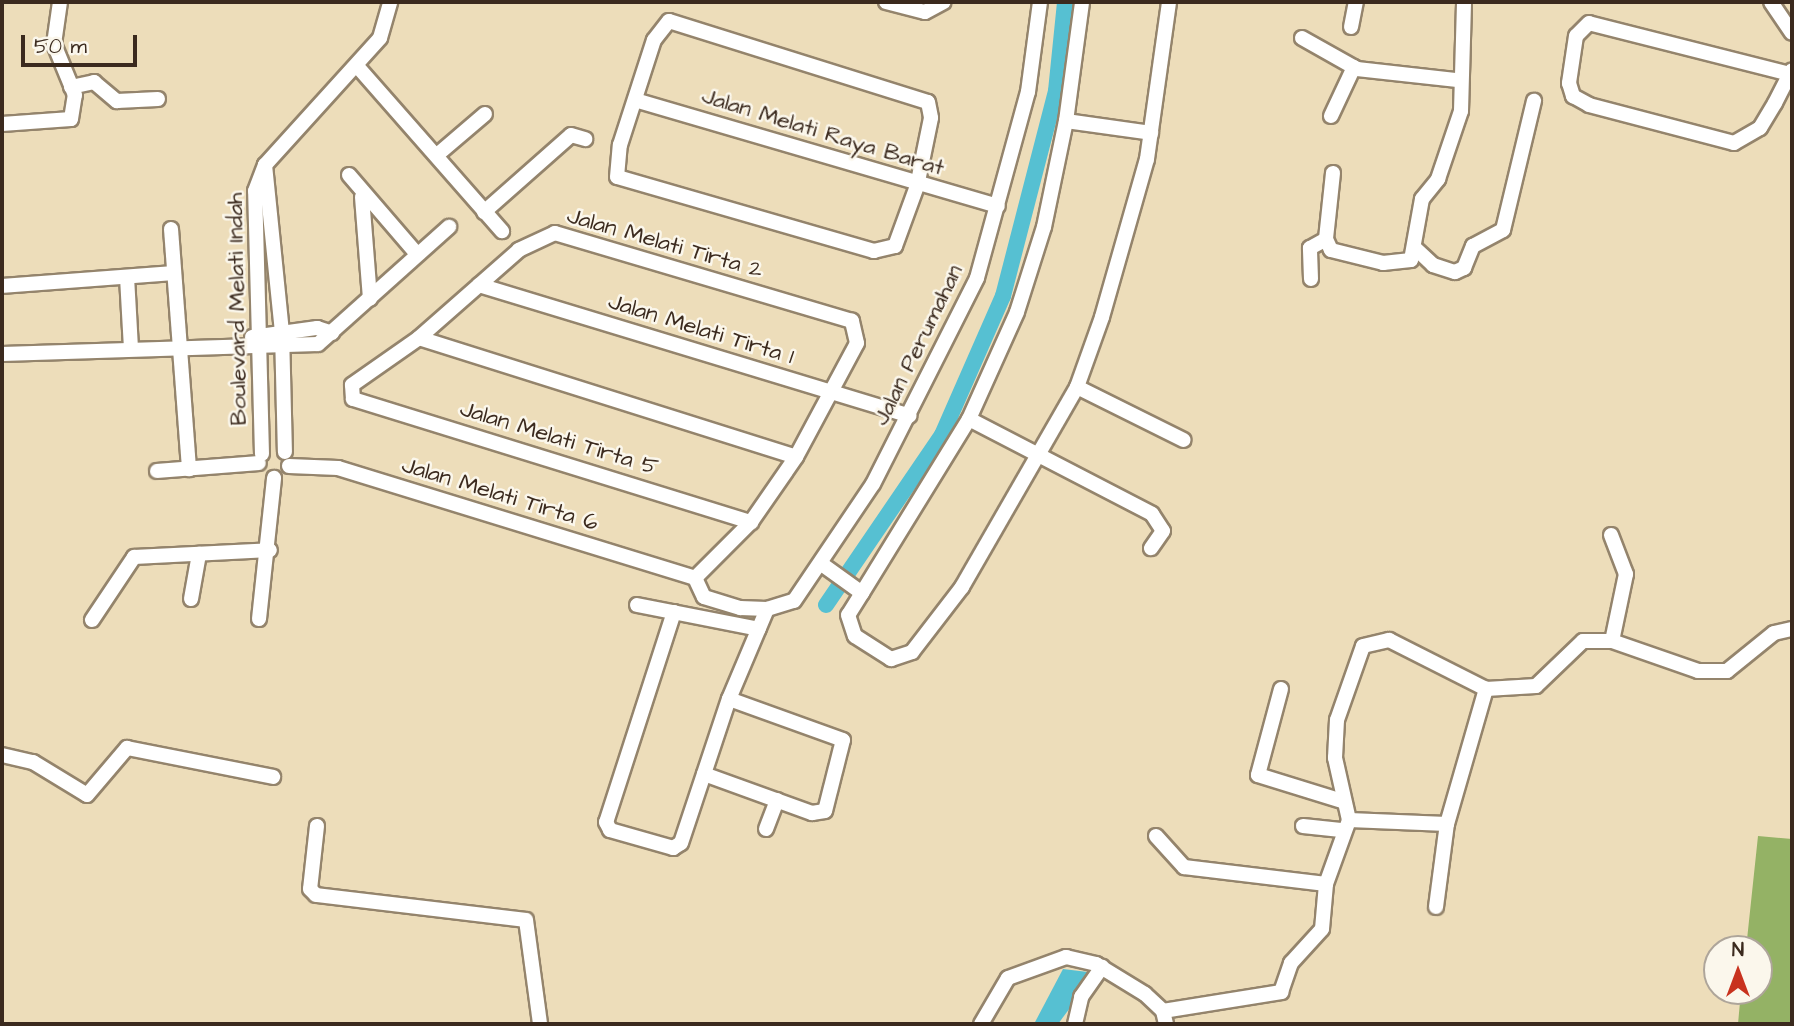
<!DOCTYPE html>
<html>
<head>
<meta charset="utf-8">
<style>
  body { margin:0 }
  #map { position:relative; width:1794px; height:1026px; overflow:hidden; background:#edddba; font-family:"Architects Daughter",sans-serif }
  div>[style] { position:absolute }
  [style*='--x'] { left:calc(var(--x)*1px); top:calc(var(--y)*1px); width:calc(var(--w)*1px); rotate:calc(var(--a)*1deg) }
  .forest>* { inset:0; background:#94b265 }
  .water>* { inset:0; background:#56c0d2 }
  .canal>* { height:16px; margin:-8px; padding:0 8px; transform-origin:8px; border-radius:8px; background:#56c0d2 }
  .roads { filter:drop-shadow(2px 0 #94846c) drop-shadow(-2px 0 #94846c) drop-shadow(0 2px #94846c) drop-shadow(0 -2px #94846c) }
  .minor>* { height:14px; margin:-7px; padding:0 7px; transform-origin:7px; border-radius:7px; background:#fff }
  span { translate:-50% -50%; white-space:nowrap; text-align:center; line-height:1.15; -webkit-text-stroke:5px #fbf7ec; paint-order:stroke }
  .street-label { font-size:23px; color:#3b2a1e }
  .frame { position:absolute; inset:0; border:4px solid #3b2a1e; pointer-events:none }
  .north { position:absolute; left:1703px; top:935px; width:70px; height:70px; box-sizing:border-box; background:#fbf7ec; border:2px solid #aea59a; border-radius:50%; rotate:0deg; font-size:19px; font-weight:700; line-height:28px; text-align:center; color:#3b2a1e }
  .north::after { content:''; display:block; margin:auto; width:24px; height:32px; background:#c8321e; clip-path:polygon(50% 0,100% 100%,50% 72%,0 100%) }
  .scale { position:absolute; left:21px; top:35px; width:116px; height:32px; box-sizing:border-box; border:4px solid #3b2a1e; border-top:0; padding-left:9px; font-size:21px; line-height:24px; white-space:nowrap; color:#3b2a1e; -webkit-text-stroke:5px #fbf7ec; paint-order:stroke }
</style>
</head>
<body>
<div id="map">
  <div class="forest">
    <div style="clip-path:polygon(1758px 836px,1792px 839px,1792px 1024px,1738px 1024px,1741px 991px,1759px 991px,1759px 949px,1746px 949px)"></div>
  </div>
  <div class="water">
    <div style="clip-path:polygon(1063px 969px,1096px 973px,1058px 1024px,1034px 1024px)"></div>
  </div>
  <div class="canal">
    <div style="--x:826;--y:605;--w:206;--a:-55.7"></div>
    <div style="--x:942;--y:435;--w:152;--a:-66.3"></div>
    <div style="--x:1003;--y:296;--w:212;--a:-75.5"></div>
    <div style="--x:1056;--y:91;--w:89;--a:-84.2"></div>
  </div>
  <div class="roads">
    <div class="minor">
      <div style="--x:886;--y:2;--w:40;--a:14.4"></div>
      <div style="--x:925;--y:12;--w:21;--a:-28"></div>
      <div style="--x:1771;--y:2;--w:37;--a:56"></div>
      <div style="--x:669;--y:21;--w:271;--a:17.4"></div>
      <div style="--x:928;--y:102;--w:16;--a:79"></div>
      <div style="--x:931;--y:118;--w:69;--a:101.6"></div>
      <div style="--x:917;--y:186;--w:64;--a:110.1"></div>
      <div style="--x:895;--y:246;--w:22;--a:167"></div>
      <div style="--x:874;--y:251;--w:267;--a:-163.9"></div>
      <div style="--x:617;--y:177;--w:32;--a:-85"></div>
      <div style="--x:620;--y:145;--w:110;--a:-72.1"></div>
      <div style="--x:654;--y:40;--w:24;--a:-52"></div>
      <div style="--x:1351;--y:27;--w:25;--a:-79"></div>
      <div style="--x:1302;--y:38;--w:63;--a:29.4"></div>
      <div style="--x:1357;--y:69;--w:101;--a:6.3"></div>
      <div style="--x:357;--y:66;--w:220;--a:48.7"></div>
      <div style="--x:1790;--y:74;--w:207;--a:-165.8"></div>
      <div style="--x:1589;--y:23;--w:18;--a:135"></div>
      <div style="--x:1576;--y:36;--w:48;--a:98.5"></div>
      <div style="--x:1569;--y:83;--w:14;--a:73"></div>
      <div style="--x:1573;--y:96;--w:18;--a:29"></div>
      <div style="--x:1589;--y:105;--w:150;--a:14.7"></div>
      <div style="--x:1734;--y:143;--w:30;--a:-30"></div>
      <div style="--x:1760;--y:128;--w:29;--a:-59"></div>
      <div style="--x:1775;--y:103;--w:33;--a:-63"></div>
      <div style="--x:1790;--y:74;--w:4;--a:-63"></div>
      <div style="--x:71;--y:87;--w:24;--a:-12"></div>
      <div style="--x:94;--y:82;--w:30;--a:40"></div>
      <div style="--x:117;--y:101;--w:41;--a:-2.8"></div>
      <div style="--x:635;--y:100;--w:378;--a:16.3"></div>
      <div style="--x:1331;--y:116;--w:54;--a:-64.9"></div>
      <div style="--x:1066;--y:121;--w:86;--a:8"></div>
      <div style="--x:2;--y:124;--w:69;--a:-4.1"></div>
      <div style="--x:71;--y:119;--w:24;--a:-81"></div>
      <div style="--x:75;--y:95;--w:55;--a:-112.4"></div>
      <div style="--x:54;--y:44;--w:42;--a:-81.9"></div>
      <div style="--x:437;--y:155;--w:63;--a:-40.5"></div>
      <div style="--x:265;--y:165;--w:168;--a:84.2"></div>
      <div style="--x:282;--y:332;--w:120;--a:88.6"></div>
      <div style="--x:1333;--y:173;--w:66;--a:96.1"></div>
      <div style="--x:1326;--y:239;--w:12;--a:66"></div>
      <div style="--x:1331;--y:250;--w:54;--a:14"></div>
      <div style="--x:1383;--y:263;--w:28;--a:-6"></div>
      <div style="--x:1411;--y:260;--w:62;--a:-79.8"></div>
      <div style="--x:1422;--y:199;--w:26;--a:-51"></div>
      <div style="--x:1438;--y:179;--w:72;--a:-71.3"></div>
      <div style="--x:1461;--y:111;--w:109;--a:-88.4"></div>
      <div style="--x:349;--y:175;--w:104;--a:49.3"></div>
      <div style="--x:362;--y:197;--w:102;--a:85.5"></div>
      <div style="--x:484;--y:212;--w:116;--a:-41.5"></div>
      <div style="--x:571;--y:135;--w:15;--a:16"></div>
      <div style="--x:171;--y:229;--w:241;--a:85.7"></div>
      <div style="--x:1415;--y:248;--w:25;--a:43"></div>
      <div style="--x:1433;--y:265;--w:23;--a:18"></div>
      <div style="--x:1455;--y:272;--w:10;--a:-24"></div>
      <div style="--x:1464;--y:268;--w:24;--a:-68"></div>
      <div style="--x:1473;--y:246;--w:34;--a:-28"></div>
      <div style="--x:1503;--y:230;--w:133;--a:-76.5"></div>
      <div style="--x:127;--y:277;--w:72;--a:86.8"></div>
      <div style="--x:1311;--y:279;--w:31;--a:-92"></div>
      <div style="--x:1310;--y:248;--w:18;--a:-29"></div>
      <div style="--x:479;--y:285;--w:450;--a:16.9"></div>
      <div style="--x:2;--y:286;--w:172;--a:-4.3"></div>
      <div style="--x:252;--y:337;--w:66;--a:-7.9"></div>
      <div style="--x:317;--y:328;--w:16;--a:18"></div>
      <div style="--x:419;--y:338;--w:395;--a:17.5"></div>
      <div style="--x:2;--y:354;--w:316;--a:-1.8"></div>
      <div style="--x:318;--y:344;--w:176;--a:-41.8"></div>
      <div style="--x:1077;--y:387;--w:119;--a:26.4"></div>
      <div style="--x:969;--y:419;--w:206;--a:27.4"></div>
      <div style="--x:1152;--y:514;--w:20;--a:57"></div>
      <div style="--x:1163;--y:531;--w:21;--a:125"></div>
      <div style="--x:262;--y:454;--w:263;--a:-91.5"></div>
      <div style="--x:255;--y:191;--w:28;--a:-69"></div>
      <div style="--x:265;--y:165;--w:171;--a:-47.8"></div>
      <div style="--x:380;--y:38;--w:37;--a:-74"></div>
      <div style="--x:289;--y:466;--w:49;--a:2.3"></div>
      <div style="--x:338;--y:468;--w:374;--a:17.1"></div>
      <div style="--x:157;--y:471;--w:102;--a:-4.5"></div>
      <div style="--x:1611;--y:535;--w:42;--a:69"></div>
      <div style="--x:1626;--y:574;--w:68;--a:101.8"></div>
      <div style="--x:823;--y:565;--w:48;--a:35.7"></div>
      <div style="--x:862;--y:593;--w:26;--a:122"></div>
      <div style="--x:848;--y:615;--w:22;--a:72"></div>
      <div style="--x:855;--y:636;--w:43;--a:32.6"></div>
      <div style="--x:891;--y:659;--w:22;--a:-18"></div>
      <div style="--x:912;--y:652;--w:82;--a:-52.4"></div>
      <div style="--x:962;--y:587;--w:231;--a:-60.1"></div>
      <div style="--x:1077;--y:387;--w:74;--a:-70.3"></div>
      <div style="--x:1102;--y:317;--w:164;--a:-74.1"></div>
      <div style="--x:1147;--y:159;--w:159;--a:-82"></div>
      <div style="--x:695;--y:578;--w:79;--a:-45"></div>
      <div style="--x:751;--y:522;--w:79;--a:-55.3"></div>
      <div style="--x:796;--y:457;--w:129;--a:-61.8"></div>
      <div style="--x:857;--y:343;--w:23;--a:-103"></div>
      <div style="--x:852;--y:321;--w:310;--a:-163.5"></div>
      <div style="--x:555;--y:233;--w:40;--a:155"></div>
      <div style="--x:519;--y:250;--w:133;--a:138.7"></div>
      <div style="--x:419;--y:338;--w:82;--a:145"></div>
      <div style="--x:352;--y:385;--w:14;--a:86"></div>
      <div style="--x:353;--y:399;--w:417;--a:17.2"></div>
      <div style="--x:695;--y:578;--w:21;--a:65"></div>
      <div style="--x:704;--y:597;--w:38;--a:17"></div>
      <div style="--x:740;--y:608;--w:27;--a:2"></div>
      <div style="--x:767;--y:609;--w:28;--a:-17"></div>
      <div style="--x:794;--y:601;--w:141;--a:-56"></div>
      <div style="--x:873;--y:484;--w:231;--a:-63.2"></div>
      <div style="--x:977;--y:278;--w:193;--a:-74.7"></div>
      <div style="--x:1028;--y:92;--w:91;--a:-82.4"></div>
      <div style="--x:862;--y:593;--w:204;--a:-58.4"></div>
      <div style="--x:969;--y:419;--w:117;--a:-65.8"></div>
      <div style="--x:1017;--y:312;--w:89;--a:-72.4"></div>
      <div style="--x:1044;--y:227;--w:108;--a:-78.3"></div>
      <div style="--x:1066;--y:121;--w:120;--a:-82.3"></div>
      <div style="--x:191;--y:599;--w:46;--a:-79.9"></div>
      <div style="--x:637;--y:605;--w:124;--a:11.1"></div>
      <div style="--x:674;--y:612;--w:221;--a:107.9"></div>
      <div style="--x:606;--y:822;--w:9;--a:63"></div>
      <div style="--x:610;--y:830;--w:66;--a:15.9"></div>
      <div style="--x:673;--y:848;--w:9;--a:-32"></div>
      <div style="--x:681;--y:843;--w:152;--a:-71.6"></div>
      <div style="--x:729;--y:699;--w:98;--a:-67.1"></div>
      <div style="--x:259;--y:619;--w:142;--a:-83.9"></div>
      <div style="--x:92;--y:620;--w:76;--a:-56.3"></div>
      <div style="--x:134;--y:557;--w:136;--a:-2.9"></div>
      <div style="--x:1281;--y:689;--w:89;--a:105"></div>
      <div style="--x:1258;--y:775;--w:88;--a:17.2"></div>
      <div style="--x:2;--y:755;--w:32;--a:13"></div>
      <div style="--x:33;--y:762;--w:63;--a:31.4"></div>
      <div style="--x:87;--y:795;--w:62;--a:-49.6"></div>
      <div style="--x:127;--y:748;--w:149;--a:11.2"></div>
      <div style="--x:704;--y:774;--w:115;--a:19.9"></div>
      <div style="--x:812;--y:813;--w:13;--a:-9"></div>
      <div style="--x:825;--y:811;--w:73;--a:-75.8"></div>
      <div style="--x:843;--y:740;--w:121;--a:-160.2"></div>
      <div style="--x:1349;--y:820;--w:64;--a:-102.7"></div>
      <div style="--x:1335;--y:758;--w:38;--a:-87"></div>
      <div style="--x:1337;--y:720;--w:78;--a:-70.6"></div>
      <div style="--x:1363;--y:646;--w:27;--a:-13"></div>
      <div style="--x:1389;--y:640;--w:109;--a:26.8"></div>
      <div style="--x:317;--y:826;--w:63;--a:96.3"></div>
      <div style="--x:310;--y:889;--w:8;--a:45"></div>
      <div style="--x:316;--y:895;--w:211;--a:6.8"></div>
      <div style="--x:526;--y:920;--w:105;--a:82.3"></div>
      <div style="--x:1303;--y:826;--w:38;--a:6"></div>
      <div style="--x:766;--y:829;--w:31;--a:-69"></div>
      <div style="--x:1156;--y:836;--w:42;--a:47.9"></div>
      <div style="--x:1184;--y:867;--w:143;--a:6.8"></div>
      <div style="--x:1436;--y:907;--w:84;--a:-82.5"></div>
      <div style="--x:1163;--y:1011;--w:120;--a:-9.1"></div>
      <div style="--x:1281;--y:992;--w:31;--a:-71"></div>
      <div style="--x:1291;--y:963;--w:46;--a:-47.6"></div>
      <div style="--x:1322;--y:929;--w:45;--a:-84.9"></div>
      <div style="--x:1326;--y:884;--w:68;--a:-70.2"></div>
      <div style="--x:1349;--y:820;--w:98;--a:2.3"></div>
      <div style="--x:1447;--y:824;--w:141;--a:-73.9"></div>
      <div style="--x:1486;--y:689;--w:50;--a:-3.4"></div>
      <div style="--x:1536;--y:686;--w:65;--a:-43.8"></div>
      <div style="--x:1583;--y:641;--w:29;--a:0"></div>
      <div style="--x:1612;--y:641;--w:91;--a:19.2"></div>
      <div style="--x:1698;--y:671;--w:29;--a:0"></div>
      <div style="--x:1727;--y:671;--w:60;--a:-39"></div>
      <div style="--x:1774;--y:633;--w:18;--a:-13"></div>
      <div style="--x:981;--y:1024;--w:53;--a:-59.6"></div>
      <div style="--x:1008;--y:978;--w:62;--a:-19.9"></div>
      <div style="--x:1066;--y:957;--w:31;--a:13"></div>
      <div style="--x:1096;--y:964;--w:57;--a:31.5"></div>
      <div style="--x:1145;--y:994;--w:25;--a:43"></div>
      <div style="--x:1163;--y:1011;--w:13;--a:77"></div>
      <div style="--x:1075;--y:1024;--w:28;--a:-77"></div>
      <div style="--x:1081;--y:997;--w:37;--a:-55"></div>
    </div>
  </div>
  <div class="street-label">
    <span style="left:823px;top:132px;rotate:17deg">Jalan Melati Raya Barat</span>
    <span style="left:665px;top:243px;rotate:16deg">Jalan Melati Tirta 2</span>
    <span style="left:237px;top:309px;rotate:-91deg">Boulevard Melati Indah</span>
    <span style="left:701px;top:329px;rotate:17deg">Jalan Melati Tirta 1</span>
    <span style="left:918px;top:345px;rotate:-64deg">Jalan Perumahan</span>
    <span style="left:559px;top:438px;rotate:17deg">Jalan Melati Tirta 5</span>
    <span style="left:500px;top:494px;rotate:17deg">Jalan Melati Tirta 6</span>
  </div>
  <div class="frame"></div>
  <div class="north">N</div>
  <div class="scale">50 m</div>
</div>
</body>
</html>
